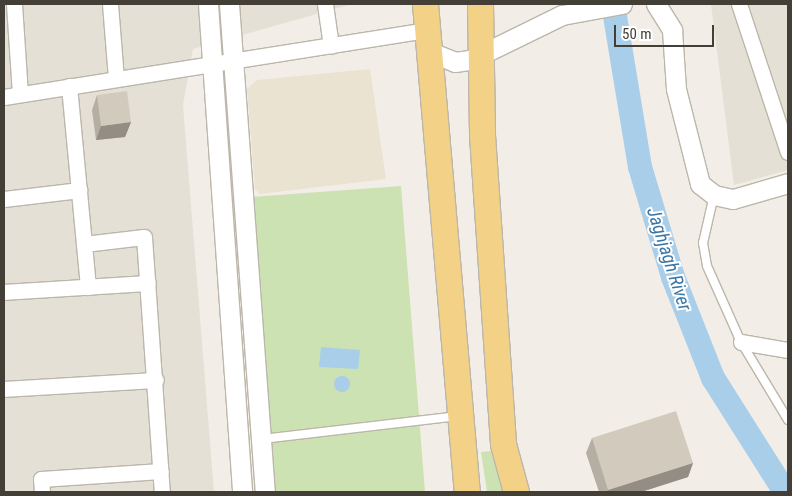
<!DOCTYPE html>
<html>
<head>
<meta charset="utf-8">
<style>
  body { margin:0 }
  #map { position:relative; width:792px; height:496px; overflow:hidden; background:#f2eee7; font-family:"Roboto Condensed",sans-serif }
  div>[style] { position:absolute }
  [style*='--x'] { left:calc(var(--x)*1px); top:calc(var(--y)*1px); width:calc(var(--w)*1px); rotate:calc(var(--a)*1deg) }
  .residential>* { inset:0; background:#e5e0d5 }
  .education>* { inset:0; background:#eae3d2 }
  .green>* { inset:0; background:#cde2b3 }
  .water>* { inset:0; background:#a8cee9 }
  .round { border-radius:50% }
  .river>* { height:24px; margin:-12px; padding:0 12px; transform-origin:12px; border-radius:12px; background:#a8cee9 }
  .roads { filter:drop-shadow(1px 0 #bcb6aa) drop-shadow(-1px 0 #bcb6aa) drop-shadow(0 1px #bcb6aa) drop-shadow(0 -1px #bcb6aa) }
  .service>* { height:8px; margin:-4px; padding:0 4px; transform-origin:4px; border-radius:4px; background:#fff }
  .minor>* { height:15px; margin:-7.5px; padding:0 7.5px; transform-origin:7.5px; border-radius:7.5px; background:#fff }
  .tertiary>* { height:19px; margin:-9.5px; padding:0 9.5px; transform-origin:9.5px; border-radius:9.5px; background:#fff }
  .trunk>* { height:25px; margin:-12.5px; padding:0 12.5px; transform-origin:12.5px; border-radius:12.5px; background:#f3d287 }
  .wall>* { inset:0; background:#b5aea3 }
  .shaded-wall>* { inset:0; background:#938d84 }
  .building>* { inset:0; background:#d2cabd }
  span { translate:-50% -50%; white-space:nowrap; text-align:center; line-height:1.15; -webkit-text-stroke:4px #fff; paint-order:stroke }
  .water-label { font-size:19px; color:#3977a6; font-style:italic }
  .frame { position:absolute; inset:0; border:5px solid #443f36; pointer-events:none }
  .scale { position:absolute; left:614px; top:25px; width:100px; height:22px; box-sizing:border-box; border:2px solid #443f36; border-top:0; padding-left:6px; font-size:15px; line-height:18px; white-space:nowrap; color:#443f36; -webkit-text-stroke:4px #fff; paint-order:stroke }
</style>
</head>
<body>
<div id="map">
  <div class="residential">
    <div style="clip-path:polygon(4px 4px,352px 4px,193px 49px,183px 105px,214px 492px,4px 492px)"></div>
    <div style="clip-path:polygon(711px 4px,788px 4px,788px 170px,734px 185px)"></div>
  </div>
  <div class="education">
    <div style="clip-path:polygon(370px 69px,386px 179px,260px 194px,255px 189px,247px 89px,257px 80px)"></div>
  </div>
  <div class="green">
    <div style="clip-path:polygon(401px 186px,425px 492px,274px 492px,252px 197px)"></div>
    <div style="clip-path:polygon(491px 451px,504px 492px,487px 492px,481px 452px)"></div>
  </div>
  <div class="water">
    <div style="clip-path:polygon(321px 347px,360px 350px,358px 369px,319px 367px)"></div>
    <div class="round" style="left:334px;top:376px;width:16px;height:16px"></div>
  </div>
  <div class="river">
    <div style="--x:613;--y:4;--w:165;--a:80.6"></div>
    <div style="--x:640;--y:167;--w:115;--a:73.3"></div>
    <div style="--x:673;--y:277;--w:109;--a:68.4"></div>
    <div style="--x:713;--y:378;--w:135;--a:57.7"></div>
  </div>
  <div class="roads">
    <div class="service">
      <div style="--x:714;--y:195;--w:49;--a:102.9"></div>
      <div style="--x:703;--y:243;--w:23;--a:80"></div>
      <div style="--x:707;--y:266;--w:83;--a:65.9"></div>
      <div style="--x:741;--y:342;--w:91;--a:58.9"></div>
      <div style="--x:262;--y:439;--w:196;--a:-6.7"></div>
    </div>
    <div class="minor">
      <div style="--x:14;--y:4;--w:90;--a:86.2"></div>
      <div style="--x:110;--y:4;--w:75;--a:85.4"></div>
      <div style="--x:325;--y:4;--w:42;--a:81.9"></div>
      <div style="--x:739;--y:4;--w:156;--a:71.7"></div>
      <div style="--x:69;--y:86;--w:202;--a:84.6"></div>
      <div style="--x:4;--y:97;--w:427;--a:-9"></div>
      <div style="--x:4;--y:199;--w:76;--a:-6.8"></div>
      <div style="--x:84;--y:244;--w:60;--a:-6.7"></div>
      <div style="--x:144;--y:237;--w:256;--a:86"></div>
      <div style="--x:4;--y:292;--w:144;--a:-3.6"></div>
      <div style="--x:741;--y:342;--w:48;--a:9.7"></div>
      <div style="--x:4;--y:389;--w:152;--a:-3.4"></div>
      <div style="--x:42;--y:492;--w:13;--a:-94"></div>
      <div style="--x:41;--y:479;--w:120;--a:-3.8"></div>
    </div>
    <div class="tertiary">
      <div style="--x:208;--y:4;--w:489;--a:86"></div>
      <div style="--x:229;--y:4;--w:489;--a:85.8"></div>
      <div style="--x:656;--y:4;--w:31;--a:58"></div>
      <div style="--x:672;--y:30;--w:59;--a:86.1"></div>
      <div style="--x:676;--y:89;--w:98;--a:75.8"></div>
      <div style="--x:700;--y:184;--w:18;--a:38"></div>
      <div style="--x:714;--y:195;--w:19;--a:12"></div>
      <div style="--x:733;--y:199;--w:57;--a:-16.2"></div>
      <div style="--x:428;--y:51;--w:29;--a:22"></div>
      <div style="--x:455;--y:62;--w:15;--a:-8"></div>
      <div style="--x:470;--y:60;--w:102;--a:-26.1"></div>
      <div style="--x:562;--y:15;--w:61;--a:-10.4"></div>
    </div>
    <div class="trunk">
      <div style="--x:425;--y:4;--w:490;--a:85.1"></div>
      <div style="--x:480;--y:4;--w:131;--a:89.1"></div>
      <div style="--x:482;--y:135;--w:310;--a:86.1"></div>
      <div style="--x:503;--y:444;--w:50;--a:74.8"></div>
    </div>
  </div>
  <div class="wall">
    <div style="clip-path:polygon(97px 95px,131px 122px,125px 137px,96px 140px,92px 110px)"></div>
    <div style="clip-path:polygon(592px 438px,693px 463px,688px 477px,641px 492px,599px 492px,586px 453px)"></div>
  </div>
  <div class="shaded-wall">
    <div style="clip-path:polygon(131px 122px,125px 137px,96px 140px,101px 126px)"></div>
    <div style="clip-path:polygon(693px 463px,688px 477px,641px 492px,607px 492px,608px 490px)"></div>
  </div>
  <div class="building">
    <div style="clip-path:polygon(127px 91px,131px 122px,101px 126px,97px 95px)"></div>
    <div style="clip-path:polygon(676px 411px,693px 463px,608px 490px,592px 438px)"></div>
  </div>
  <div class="water-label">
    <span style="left:669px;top:259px;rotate:72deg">Jaghjagh River</span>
  </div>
  <div class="frame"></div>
  <div class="scale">50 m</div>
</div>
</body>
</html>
